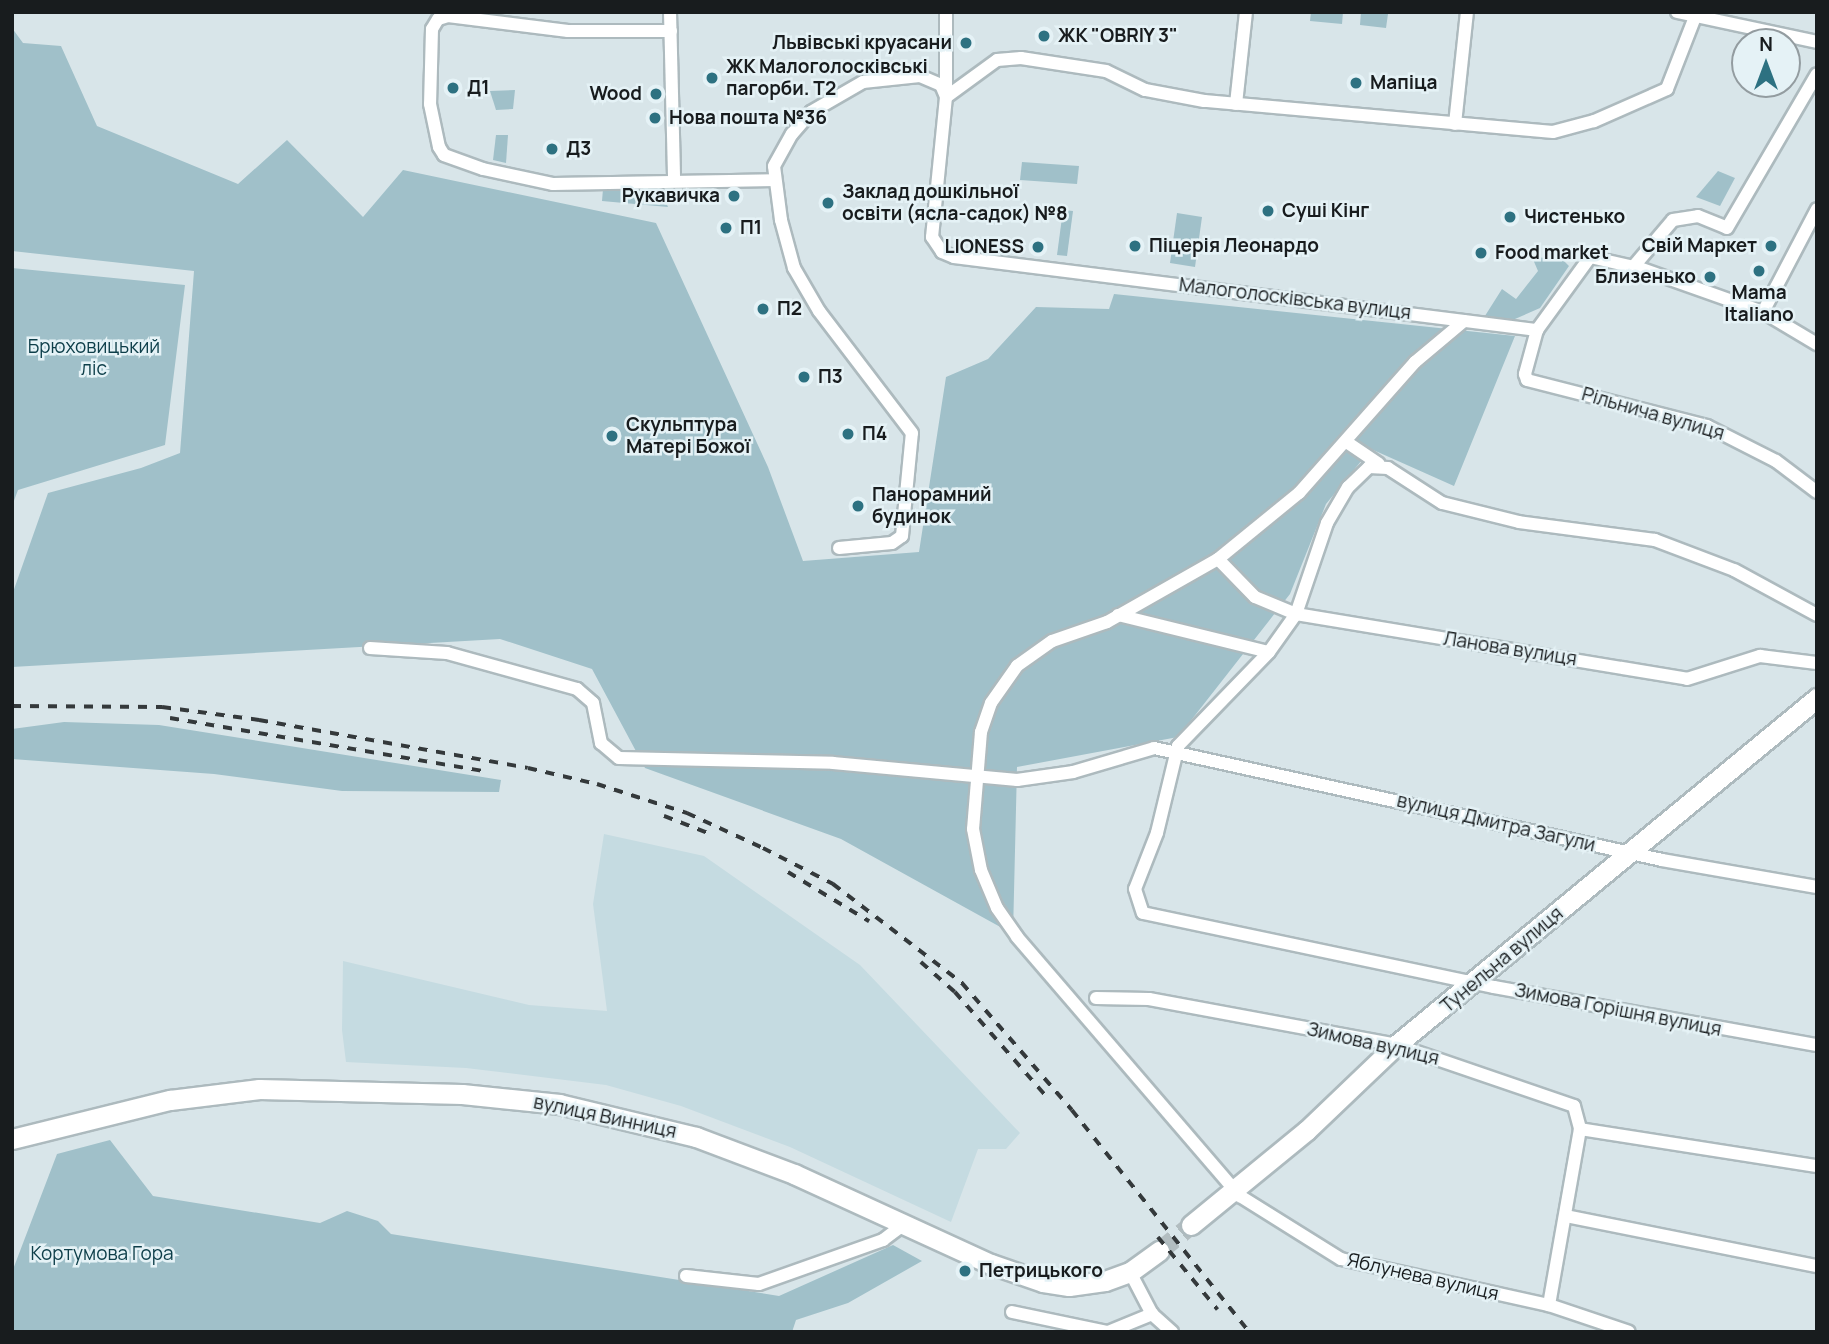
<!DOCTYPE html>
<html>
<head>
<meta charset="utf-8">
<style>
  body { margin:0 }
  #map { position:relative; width:1829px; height:1344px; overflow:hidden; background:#d8e5e9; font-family:Manrope,sans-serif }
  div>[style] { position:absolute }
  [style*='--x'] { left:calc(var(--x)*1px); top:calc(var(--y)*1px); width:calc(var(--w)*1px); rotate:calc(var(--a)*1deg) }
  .built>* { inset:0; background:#c5dbe1 }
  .green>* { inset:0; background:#a0c0c9 }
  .secondary-tunnel>* { height:19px; margin-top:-9.5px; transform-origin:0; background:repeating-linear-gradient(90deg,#b2bdc0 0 19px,transparent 0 29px) }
  .roads { filter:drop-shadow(2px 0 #adbabe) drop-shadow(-2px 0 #adbabe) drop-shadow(0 2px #adbabe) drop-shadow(0 -2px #adbabe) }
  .minor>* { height:12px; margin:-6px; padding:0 6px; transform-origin:6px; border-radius:6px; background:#fff }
  .secondary>* { height:19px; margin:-9.5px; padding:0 9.5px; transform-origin:9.5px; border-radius:9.5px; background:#fff }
  .rail>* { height:3.5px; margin-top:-1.75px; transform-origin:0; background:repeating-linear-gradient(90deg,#34393b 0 9px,transparent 0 18px) }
  .dots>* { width:19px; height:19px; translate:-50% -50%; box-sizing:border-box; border:4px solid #e5f2f6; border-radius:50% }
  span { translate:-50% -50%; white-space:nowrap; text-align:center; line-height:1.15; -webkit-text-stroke:5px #e5f2f6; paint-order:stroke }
  .poi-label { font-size:19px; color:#181c1e; font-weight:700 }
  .left { translate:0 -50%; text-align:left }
  .right { translate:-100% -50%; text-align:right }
  .street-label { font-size:19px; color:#181c1e }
  .park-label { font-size:19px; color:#0d3e49 }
  .frame { position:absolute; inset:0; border:14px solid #181c1e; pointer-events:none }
  .north { position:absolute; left:1731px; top:28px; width:70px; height:70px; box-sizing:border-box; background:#e5f2f6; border:2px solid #939ca0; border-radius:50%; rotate:0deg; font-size:19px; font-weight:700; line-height:28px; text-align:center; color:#181c1e }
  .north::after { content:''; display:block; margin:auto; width:24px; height:32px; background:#2d7181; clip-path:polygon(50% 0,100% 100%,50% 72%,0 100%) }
</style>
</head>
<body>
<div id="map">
  <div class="built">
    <div style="clip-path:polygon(604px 834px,704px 856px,860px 965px,1020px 1133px,1006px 1149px,978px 1149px,951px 1222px,790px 1147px,681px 1106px,606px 1085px,466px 1068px,346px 1062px,342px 1030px,343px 961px,529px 1005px,607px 1011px,593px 904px)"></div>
  </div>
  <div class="green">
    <div style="clip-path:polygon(1311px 12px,1343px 12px,1342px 24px,1310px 21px)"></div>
    <div style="clip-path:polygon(1361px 12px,1388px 14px,1386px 28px,1360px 25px)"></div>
    <div style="clip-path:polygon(12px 28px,23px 43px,61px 46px,97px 126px,238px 184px,287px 140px,363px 217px,403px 170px,656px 223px,768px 467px,803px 561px,919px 552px,946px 377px,988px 359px,1036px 307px,1109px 309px,1114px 294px,1515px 336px,1454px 486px,1371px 449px,1326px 504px,1290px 594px,1178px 737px,1017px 767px,1013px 934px,841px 839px,645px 768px,592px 669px,500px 639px,12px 667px,12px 595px,48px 493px,141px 468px,180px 453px,194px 271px,12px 251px)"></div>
    <div style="clip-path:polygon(515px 90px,513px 109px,496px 110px,490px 91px)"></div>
    <div style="clip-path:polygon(496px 135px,508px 135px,506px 163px,493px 160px)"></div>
    <div style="clip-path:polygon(1022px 162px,1079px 166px,1077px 184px,1020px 180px)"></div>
    <div style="clip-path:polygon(1718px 171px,1735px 178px,1720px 206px,1696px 197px)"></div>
    <div style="clip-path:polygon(603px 189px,660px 189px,668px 207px,602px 201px)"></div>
    <div style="clip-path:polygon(1063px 210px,1073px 211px,1067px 256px,1057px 255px)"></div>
    <div style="clip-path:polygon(1177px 213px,1202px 217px,1195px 267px,1170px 263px)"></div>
    <div style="clip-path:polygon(1532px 257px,1562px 259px,1569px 266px,1540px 308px,1508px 322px,1483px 319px,1502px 289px,1516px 299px,1538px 271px)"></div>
    <div style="clip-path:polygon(12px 268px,185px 285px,165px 445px,18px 490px,12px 506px)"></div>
    <div style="clip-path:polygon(64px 722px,159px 725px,501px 780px,499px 792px,342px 791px,214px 774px,12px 759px,12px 729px)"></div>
    <div style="clip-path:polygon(110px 1140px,153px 1196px,320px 1223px,347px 1211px,378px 1221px,391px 1234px,779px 1296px,893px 1245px,922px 1261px,848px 1303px,796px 1320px,792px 1332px,12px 1332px,12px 1272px,57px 1154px)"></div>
  </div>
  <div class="secondary-tunnel">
    <div style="--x:1159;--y:1251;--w:41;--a:-39.1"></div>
  </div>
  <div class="roads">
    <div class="minor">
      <div style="--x:670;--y:12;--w:169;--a:88.6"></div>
      <div style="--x:1677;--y:12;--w:143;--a:12.1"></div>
      <div style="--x:1695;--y:17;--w:77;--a:111.3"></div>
      <div style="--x:1667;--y:89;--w:80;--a:156.3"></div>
      <div style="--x:1594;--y:121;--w:42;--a:165"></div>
      <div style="--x:1553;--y:132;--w:350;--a:-174.9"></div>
      <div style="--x:1204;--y:101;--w:60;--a:-169.4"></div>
      <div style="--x:1145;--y:90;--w:43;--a:-154"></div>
      <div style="--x:1106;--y:71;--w:86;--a:-171.3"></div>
      <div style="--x:1021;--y:58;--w:24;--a:175"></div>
      <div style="--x:997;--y:60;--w:63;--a:144"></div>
      <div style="--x:946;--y:97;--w:141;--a:95.7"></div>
      <div style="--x:932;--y:237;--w:18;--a:56"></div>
      <div style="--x:942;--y:252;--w:13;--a:23"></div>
      <div style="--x:954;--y:257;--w:588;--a:7.14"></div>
      <div style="--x:1537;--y:330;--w:90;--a:-54"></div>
      <div style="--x:1590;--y:257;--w:50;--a:12.7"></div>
      <div style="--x:1639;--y:268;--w:132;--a:19.5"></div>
      <div style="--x:1763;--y:312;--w:63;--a:30.7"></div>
      <div style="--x:671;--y:31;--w:103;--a:180"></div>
      <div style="--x:568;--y:31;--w:121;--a:-172.9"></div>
      <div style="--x:448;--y:16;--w:10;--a:163"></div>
      <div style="--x:438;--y:19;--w:12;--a:121"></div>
      <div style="--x:432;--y:29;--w:75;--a:91.5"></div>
      <div style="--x:430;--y:104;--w:44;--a:78.2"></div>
      <div style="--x:439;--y:147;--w:9;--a:58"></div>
      <div style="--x:444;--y:155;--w:41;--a:19.7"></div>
      <div style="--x:483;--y:169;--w:72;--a:12.1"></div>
      <div style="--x:553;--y:184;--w:222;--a:-1"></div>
      <div style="--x:1236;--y:104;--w:93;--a:-83.8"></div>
      <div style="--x:1455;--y:124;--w:113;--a:-83.9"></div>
      <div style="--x:1634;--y:266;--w:60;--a:-49.7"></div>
      <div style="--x:1673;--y:220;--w:25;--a:-9"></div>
      <div style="--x:1698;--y:216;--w:31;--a:22"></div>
      <div style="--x:1727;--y:228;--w:178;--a:-59.7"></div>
      <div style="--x:1763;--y:312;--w:116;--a:-62.3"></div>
      <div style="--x:1464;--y:321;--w:64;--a:140.1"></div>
      <div style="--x:1415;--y:362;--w:175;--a:131.5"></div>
      <div style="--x:1299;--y:493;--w:104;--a:140.8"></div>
      <div style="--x:1218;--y:559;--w:128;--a:150.4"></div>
      <div style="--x:1107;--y:622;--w:58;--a:160.9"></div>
      <div style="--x:1052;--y:641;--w:43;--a:144.5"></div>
      <div style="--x:1017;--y:666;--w:45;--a:125.1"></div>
      <div style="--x:991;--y:703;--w:31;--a:109"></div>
      <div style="--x:981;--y:732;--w:97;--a:94.7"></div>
      <div style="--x:973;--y:829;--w:42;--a:79"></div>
      <div style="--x:981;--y:870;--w:41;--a:67.2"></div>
      <div style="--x:997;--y:908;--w:35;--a:55"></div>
      <div style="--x:1017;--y:937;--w:342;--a:49.3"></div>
      <div style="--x:1240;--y:1196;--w:119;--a:32"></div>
      <div style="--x:1341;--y:1259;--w:213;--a:12.5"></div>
      <div style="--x:1549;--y:1305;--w:84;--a:18.6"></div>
      <div style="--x:1537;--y:330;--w:46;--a:105.3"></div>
      <div style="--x:1525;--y:374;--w:6;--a:72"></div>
      <div style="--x:1527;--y:380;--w:186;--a:14.3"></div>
      <div style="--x:1707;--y:426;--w:77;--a:26.9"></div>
      <div style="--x:1776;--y:461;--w:51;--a:37.1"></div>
      <div style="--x:1348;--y:443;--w:37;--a:34"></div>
      <div style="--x:839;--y:548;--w:53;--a:-5.4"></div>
      <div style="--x:892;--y:543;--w:12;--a:-35"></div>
      <div style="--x:902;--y:536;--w:103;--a:-84.5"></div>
      <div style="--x:912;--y:433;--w:153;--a:-127.3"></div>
      <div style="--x:819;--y:311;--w:50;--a:-120.2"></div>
      <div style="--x:794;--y:268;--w:50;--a:-105.2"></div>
      <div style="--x:781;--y:220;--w:54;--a:-97.4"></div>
      <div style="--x:774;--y:166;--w:37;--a:-61"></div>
      <div style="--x:792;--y:134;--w:29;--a:-49"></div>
      <div style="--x:811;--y:112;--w:60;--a:-30"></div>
      <div style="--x:863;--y:82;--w:57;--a:-6"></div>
      <div style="--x:920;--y:76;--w:23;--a:23"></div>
      <div style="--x:941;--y:85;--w:13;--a:67"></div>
      <div style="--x:946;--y:97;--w:85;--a:-90"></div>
      <div style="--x:1218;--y:559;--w:53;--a:45.8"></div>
      <div style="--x:1255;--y:597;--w:44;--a:22.5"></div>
      <div style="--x:1296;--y:614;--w:396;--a:9.4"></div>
      <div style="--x:1687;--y:679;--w:77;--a:-17.5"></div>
      <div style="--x:1760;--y:656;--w:57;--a:7"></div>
      <div style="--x:1118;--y:615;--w:155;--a:13.8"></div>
      <div style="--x:1817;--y:615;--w:94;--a:-151.5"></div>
      <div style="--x:1734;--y:570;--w:85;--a:-159.2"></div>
      <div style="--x:1655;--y:540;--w:137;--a:-172.5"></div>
      <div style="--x:1519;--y:522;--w:79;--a:-166.1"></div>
      <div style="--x:1442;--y:503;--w:64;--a:-147.1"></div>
      <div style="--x:1388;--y:468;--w:19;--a:-177"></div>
      <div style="--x:1369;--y:467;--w:29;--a:136"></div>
      <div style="--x:1348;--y:487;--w:42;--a:120.3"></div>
      <div style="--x:1327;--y:523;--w:96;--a:108.8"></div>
      <div style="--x:1296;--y:614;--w:47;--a:125.4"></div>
      <div style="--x:1269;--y:652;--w:131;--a:134.1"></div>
      <div style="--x:1178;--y:746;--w:89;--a:103.6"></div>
      <div style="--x:1157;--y:833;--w:60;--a:111.4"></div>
      <div style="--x:1135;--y:889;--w:25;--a:72"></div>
      <div style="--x:1143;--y:913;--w:359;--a:11.9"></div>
      <div style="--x:1494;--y:987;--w:328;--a:10.2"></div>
      <div style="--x:370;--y:648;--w:77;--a:3.7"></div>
      <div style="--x:447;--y:653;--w:135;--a:15.5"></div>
      <div style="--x:577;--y:689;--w:21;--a:41"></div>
      <div style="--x:593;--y:703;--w:41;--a:78.7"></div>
      <div style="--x:601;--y:743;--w:23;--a:40"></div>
      <div style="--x:619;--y:758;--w:214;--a:1.3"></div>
      <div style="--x:833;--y:763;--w:185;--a:5.3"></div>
      <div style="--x:1017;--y:780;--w:57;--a:-8.1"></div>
      <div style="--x:1073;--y:772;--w:84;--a:-16.5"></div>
      <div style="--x:1154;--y:748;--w:520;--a:12.43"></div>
      <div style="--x:1662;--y:860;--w:157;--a:9.9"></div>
      <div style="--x:1096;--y:998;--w:53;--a:1.1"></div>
      <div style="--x:1149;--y:999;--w:251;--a:10.5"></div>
      <div style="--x:1396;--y:1045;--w:188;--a:18.9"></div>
      <div style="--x:1574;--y:1106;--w:24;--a:75"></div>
      <div style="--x:1580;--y:1129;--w:179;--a:100"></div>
      <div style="--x:1580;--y:1129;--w:240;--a:8.9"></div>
      <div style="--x:1566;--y:1216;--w:256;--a:11.3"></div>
      <div style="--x:1130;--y:1272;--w:47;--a:62.4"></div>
      <div style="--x:1152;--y:1314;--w:27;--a:42"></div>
      <div style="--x:686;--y:1276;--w:73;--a:6.3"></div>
      <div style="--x:759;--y:1284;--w:132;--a:-19.5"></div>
      <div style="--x:883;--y:1240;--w:26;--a:-37"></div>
      <div style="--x:1012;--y:1312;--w:98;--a:11.8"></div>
      <div style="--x:1108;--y:1332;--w:48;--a:-22.2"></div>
    </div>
    <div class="secondary">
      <div style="--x:12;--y:1139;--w:163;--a:-13.9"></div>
      <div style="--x:170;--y:1100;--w:90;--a:-7"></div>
      <div style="--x:259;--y:1089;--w:203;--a:1.4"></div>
      <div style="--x:462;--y:1094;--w:98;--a:5.9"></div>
      <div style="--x:559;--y:1104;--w:141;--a:13.5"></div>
      <div style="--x:696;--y:1137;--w:105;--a:20.7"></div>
      <div style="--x:794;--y:1174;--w:217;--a:24.6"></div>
      <div style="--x:991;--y:1264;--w:55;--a:19.1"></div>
      <div style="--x:1043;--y:1282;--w:26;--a:9"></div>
      <div style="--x:1069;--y:1286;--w:36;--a:-8"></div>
      <div style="--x:1105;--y:1281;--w:27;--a:-20"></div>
      <div style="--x:1130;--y:1272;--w:36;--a:-36"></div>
      <div style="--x:1191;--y:1225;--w:149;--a:-39.3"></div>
      <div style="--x:1306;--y:1131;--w:124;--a:-43.7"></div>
      <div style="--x:1396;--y:1045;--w:546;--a:-39.5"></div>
    </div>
  </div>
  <div class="rail">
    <div style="--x:12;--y:706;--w:150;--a:0.4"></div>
    <div style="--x:162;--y:707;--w:98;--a:7.6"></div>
    <div style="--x:259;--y:720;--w:273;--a:10.1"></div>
    <div style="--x:528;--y:768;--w:71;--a:13.1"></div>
    <div style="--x:597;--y:784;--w:95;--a:17.9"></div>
    <div style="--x:687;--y:813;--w:84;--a:24.7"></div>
    <div style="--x:763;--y:848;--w:79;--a:27.2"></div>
    <div style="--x:833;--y:884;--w:163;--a:37.5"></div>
    <div style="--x:962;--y:983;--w:168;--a:49.1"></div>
    <div style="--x:1072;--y:1110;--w:284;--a:51.4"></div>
    <div style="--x:170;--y:718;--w:323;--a:9.6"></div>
    <div style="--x:664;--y:816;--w:53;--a:21.2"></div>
    <div style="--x:788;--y:872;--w:95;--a:31.2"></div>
    <div style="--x:921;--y:962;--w:45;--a:41.4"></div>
    <div style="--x:955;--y:992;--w:140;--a:48.8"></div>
    <div style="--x:1158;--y:1237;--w:94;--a:50.6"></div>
  </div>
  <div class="dots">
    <div style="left:1044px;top:36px;background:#2d7181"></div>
    <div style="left:966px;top:43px;background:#2d7181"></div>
    <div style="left:712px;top:78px;background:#2d7181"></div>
    <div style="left:1356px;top:83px;background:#2d7181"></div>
    <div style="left:453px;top:88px;background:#2d7181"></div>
    <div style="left:656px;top:94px;background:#2d7181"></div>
    <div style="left:655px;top:118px;background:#2d7181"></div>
    <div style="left:552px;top:149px;background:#2d7181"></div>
    <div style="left:734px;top:196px;background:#2d7181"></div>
    <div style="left:828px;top:203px;background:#2d7181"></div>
    <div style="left:1268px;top:211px;background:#2d7181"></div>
    <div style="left:1510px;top:217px;background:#2d7181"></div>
    <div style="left:726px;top:228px;background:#2d7181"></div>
    <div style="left:1135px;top:246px;background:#2d7181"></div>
    <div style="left:1771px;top:246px;background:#2d7181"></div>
    <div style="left:1038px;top:247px;background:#2d7181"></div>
    <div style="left:1481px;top:253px;background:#2d7181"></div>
    <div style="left:1759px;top:271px;background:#2d7181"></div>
    <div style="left:1710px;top:277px;background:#2d7181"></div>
    <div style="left:763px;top:309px;background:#2d7181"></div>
    <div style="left:804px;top:377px;background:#2d7181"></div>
    <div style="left:848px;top:434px;background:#2d7181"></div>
    <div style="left:612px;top:436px;background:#2d7181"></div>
    <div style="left:858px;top:506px;background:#2d7181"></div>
    <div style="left:965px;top:1271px;background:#2d7181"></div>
  </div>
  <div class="poi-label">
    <span class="left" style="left:1058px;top:36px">ЖК "OBRIY 3"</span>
    <span class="right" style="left:952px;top:43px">Львівські круасани</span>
    <span class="left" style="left:726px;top:78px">ЖК Малоголосківські<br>пагорби. Т2</span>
    <span class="left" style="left:1370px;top:83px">Мапіца</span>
    <span class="left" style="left:467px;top:88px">Д1</span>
    <span class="right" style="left:642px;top:94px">Wood</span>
    <span class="left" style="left:669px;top:118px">Нова пошта №36</span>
    <span class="left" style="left:566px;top:149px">Д3</span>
    <span class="left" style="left:842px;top:203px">Заклад дошкільної<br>освіти (ясла-садок) №8</span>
    <span class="right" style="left:720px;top:196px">Рукавичка</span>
    <span class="left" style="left:1282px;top:211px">Суші Кінг</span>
    <span class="left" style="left:1524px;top:217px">Чистенько</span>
    <span class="left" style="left:740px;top:228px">П1</span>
    <span class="left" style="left:1149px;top:246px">Піцерія Леонардо</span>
    <span class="right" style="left:1757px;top:246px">Свій Маркет</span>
    <span class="right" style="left:1024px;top:247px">LIONESS</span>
    <span class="left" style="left:1495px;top:253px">Food market</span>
    <span class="right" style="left:1696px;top:277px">Близенько</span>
    <span style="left:1759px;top:304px">Mama<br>Italiano</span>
    <span class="left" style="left:777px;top:309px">П2</span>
    <span class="left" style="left:818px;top:377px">П3</span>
    <span class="left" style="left:626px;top:436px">Скульптура<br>Матері Божої</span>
    <span class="left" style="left:862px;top:434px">П4</span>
    <span class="left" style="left:872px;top:506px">Панорамний<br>будинок</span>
    <span class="left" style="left:979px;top:1271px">Петрицького</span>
  </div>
  <div class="street-label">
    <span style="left:1295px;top:299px;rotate:7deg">Малоголосківська вулиця</span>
    <span style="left:1653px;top:414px;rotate:16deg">Рільнича вулиця</span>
    <span style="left:1510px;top:649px;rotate:9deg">Ланова вулиця</span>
    <span style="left:1496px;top:823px;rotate:13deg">вулиця Дмитра Загули</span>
    <span style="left:1502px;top:960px;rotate:-40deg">Тунельна вулиця</span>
    <span style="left:1618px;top:1010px;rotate:11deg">Зимова Горішня вулиця</span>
    <span style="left:1373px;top:1044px;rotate:13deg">Зимова вулиця</span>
    <span style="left:605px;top:1117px;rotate:12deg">вулиця Винниця</span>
    <span style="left:1423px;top:1277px;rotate:13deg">Яблунева вулиця</span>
  </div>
  <div class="park-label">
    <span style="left:94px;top:358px">Брюховицький<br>ліс</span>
    <span style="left:102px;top:1254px">Кортумова Гора</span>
  </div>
  <div class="frame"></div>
  <div class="north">N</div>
</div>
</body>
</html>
